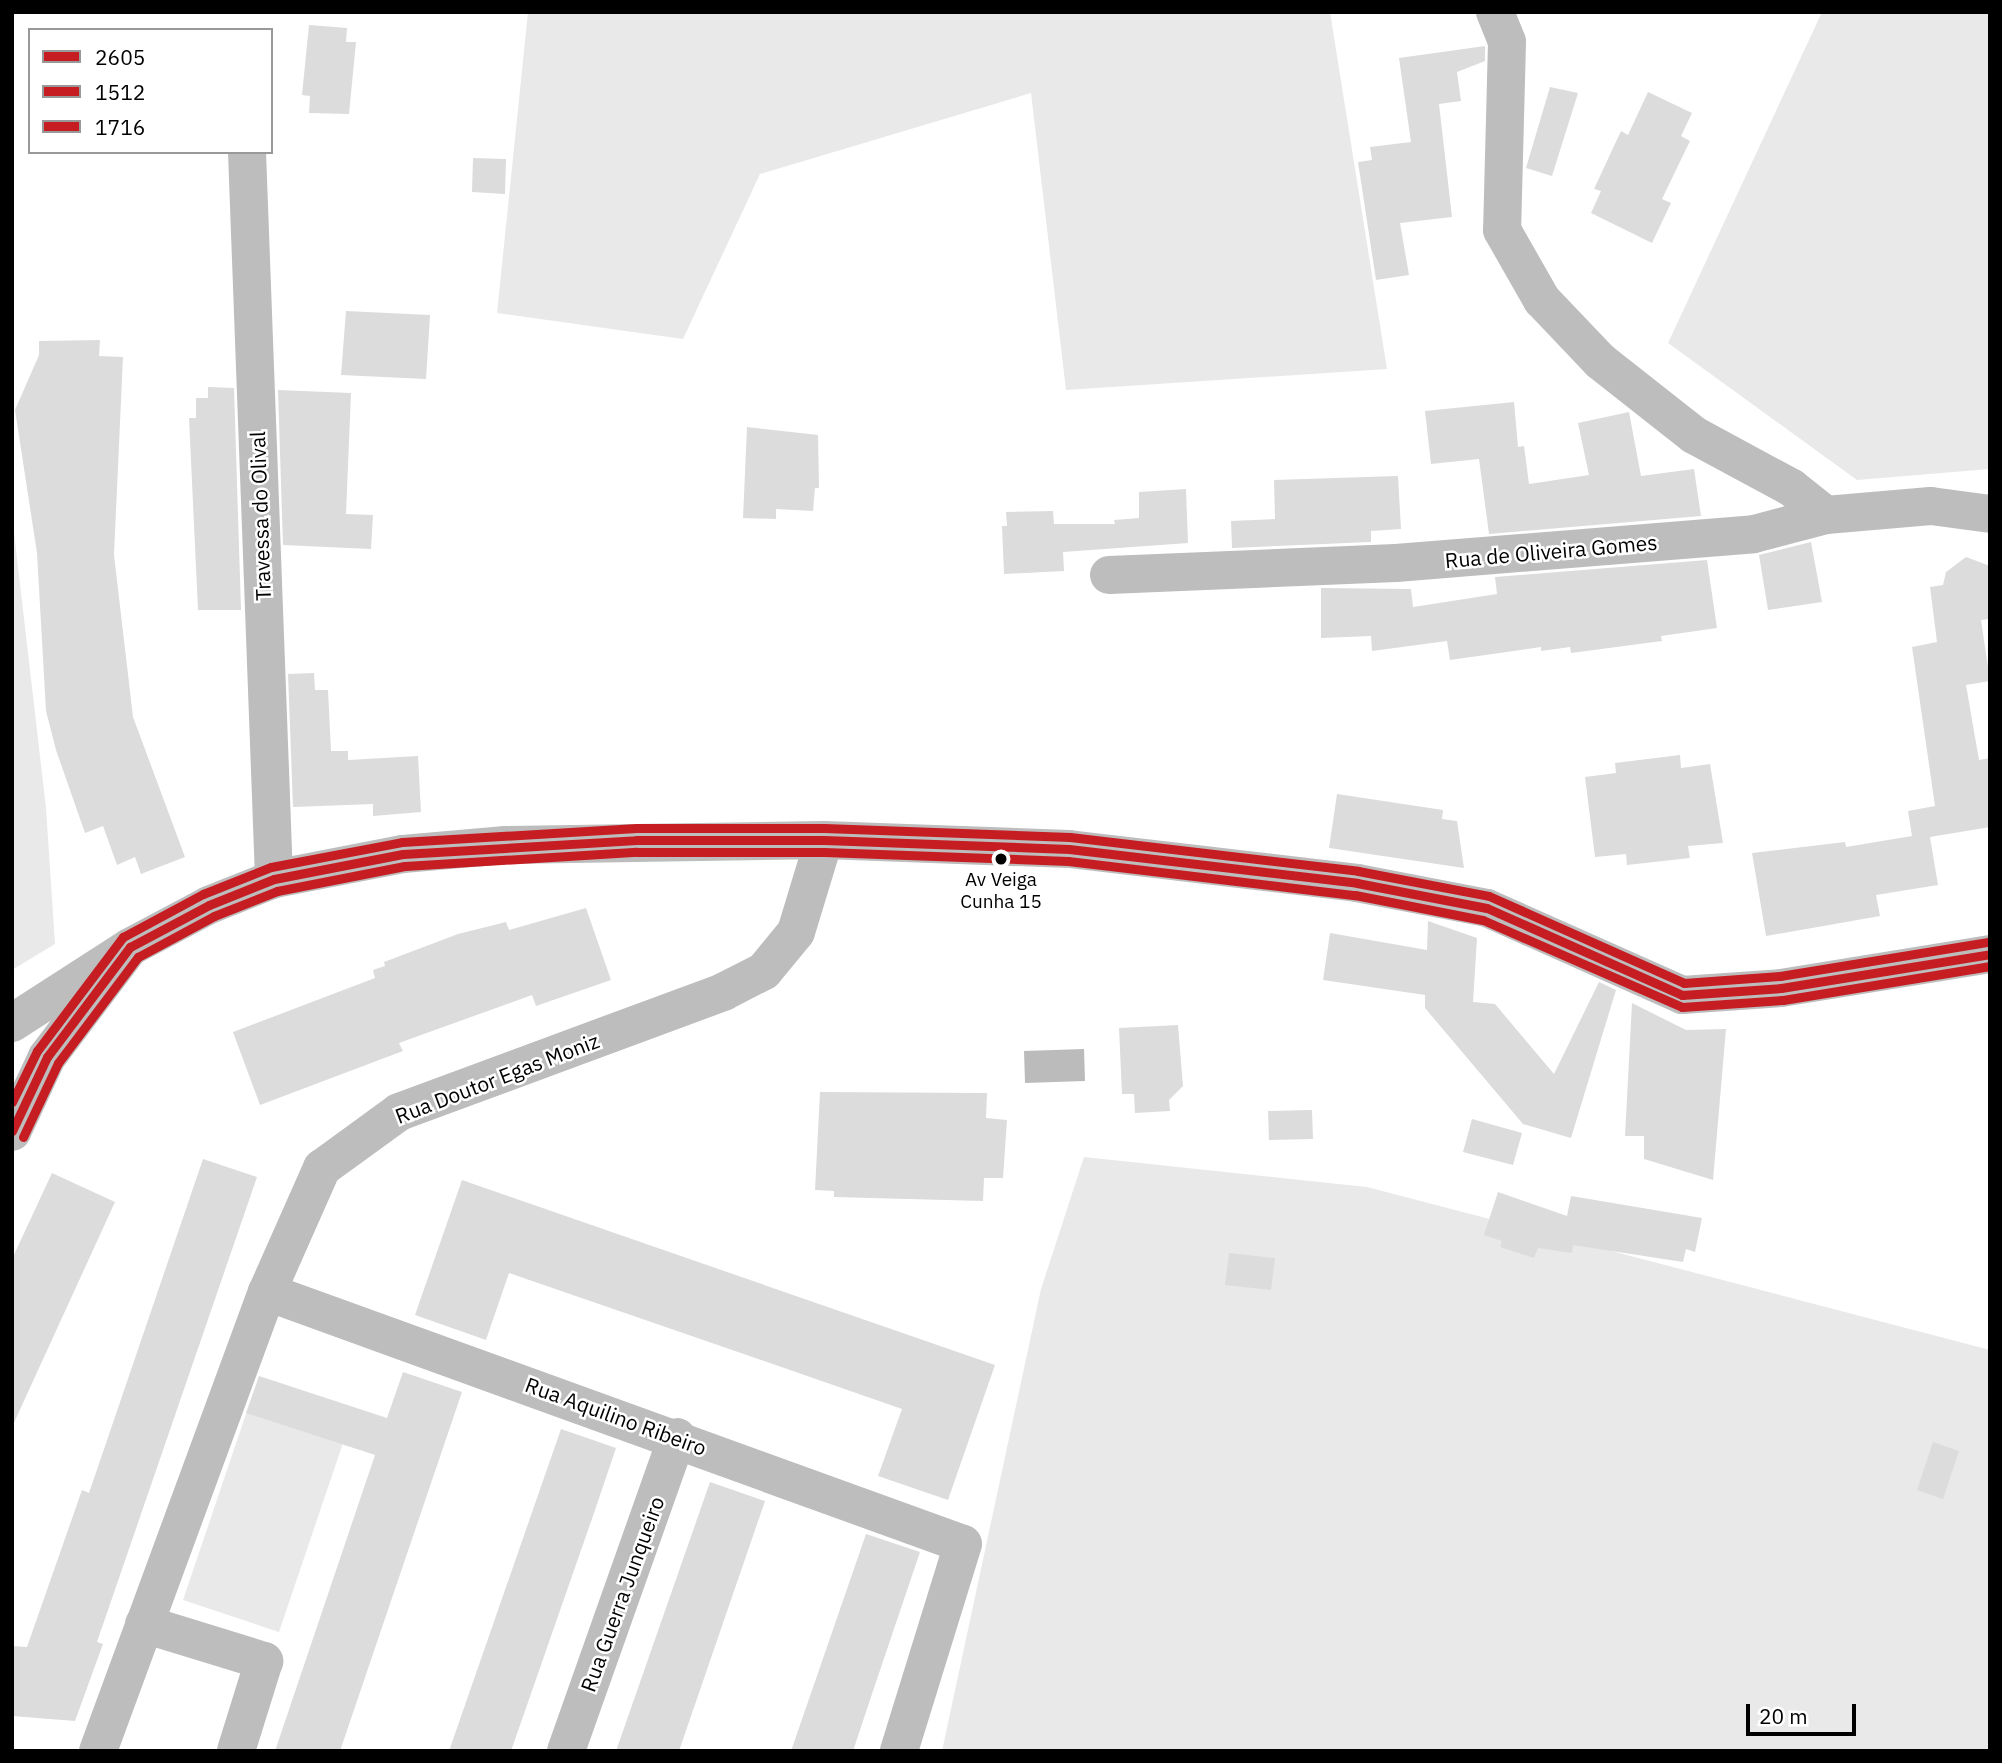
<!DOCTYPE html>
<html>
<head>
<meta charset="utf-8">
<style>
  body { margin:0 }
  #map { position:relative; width:2002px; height:1763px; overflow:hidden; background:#fff; font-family:"IBM Plex Sans",sans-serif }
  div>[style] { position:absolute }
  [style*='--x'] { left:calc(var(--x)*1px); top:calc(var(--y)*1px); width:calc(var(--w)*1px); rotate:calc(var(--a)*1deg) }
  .green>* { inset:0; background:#e9e9e9 }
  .water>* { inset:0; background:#bbb }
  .building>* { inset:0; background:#dcdcdc }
  .minor>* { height:38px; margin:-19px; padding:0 19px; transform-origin:19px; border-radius:19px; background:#bdbdbd }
  .tertiary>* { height:38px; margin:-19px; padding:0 19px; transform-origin:19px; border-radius:19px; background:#bdbdbd }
  .bus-1>* { height:9px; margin:-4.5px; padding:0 4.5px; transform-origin:4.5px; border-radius:4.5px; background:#c61d23 }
  .bus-2>* { height:9px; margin:-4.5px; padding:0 4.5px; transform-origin:4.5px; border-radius:4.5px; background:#c61d23 }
  .bus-3>* { height:9px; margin:-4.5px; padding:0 4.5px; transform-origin:4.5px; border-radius:4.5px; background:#c61d23 }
  .dots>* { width:19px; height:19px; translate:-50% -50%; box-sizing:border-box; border:4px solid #fff; border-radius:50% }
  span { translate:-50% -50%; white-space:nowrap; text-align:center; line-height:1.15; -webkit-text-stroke:5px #fff; paint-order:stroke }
  .bus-label { font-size:19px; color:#000 }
  .street-label { font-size:21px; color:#000 }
  .frame { position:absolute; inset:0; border:14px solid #000; pointer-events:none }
  .legend { position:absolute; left:28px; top:28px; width:245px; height:126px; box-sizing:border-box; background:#fff; border:2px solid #999; margin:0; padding:9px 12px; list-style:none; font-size:21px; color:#000 }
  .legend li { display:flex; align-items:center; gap:14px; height:35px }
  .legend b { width:35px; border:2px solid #999 }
  .scale { position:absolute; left:1746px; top:1704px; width:110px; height:32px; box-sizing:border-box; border:4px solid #000; border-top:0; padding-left:9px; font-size:21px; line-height:24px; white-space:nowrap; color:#000; -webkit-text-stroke:5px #fff; paint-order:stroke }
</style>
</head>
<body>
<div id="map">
  <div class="green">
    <div style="clip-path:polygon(528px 12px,1330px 12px,1387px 369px,1066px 390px,1031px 93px,760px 174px,683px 339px,497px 313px)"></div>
    <div style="clip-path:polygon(1822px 12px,1990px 12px,1990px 469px,1857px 480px,1668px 343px)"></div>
    <div style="clip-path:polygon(12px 515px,46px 808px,55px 944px,12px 970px)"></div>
    <div style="clip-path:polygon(1084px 1157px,1367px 1187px,1990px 1350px,1990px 1751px,942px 1751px,1041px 1289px)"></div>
    <div style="clip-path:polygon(247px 1411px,343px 1443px,279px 1632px,183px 1600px)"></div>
  </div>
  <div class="water">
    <div style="clip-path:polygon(1084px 1049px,1085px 1081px,1025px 1083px,1024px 1051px)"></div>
  </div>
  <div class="building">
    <div style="clip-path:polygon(309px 25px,347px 28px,346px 42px,356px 42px,349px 114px,309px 113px,310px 96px,302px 95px)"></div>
    <div style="clip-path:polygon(1485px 46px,1485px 61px,1457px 72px,1461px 101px,1439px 104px,1452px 217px,1400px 223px,1409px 275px,1376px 280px,1358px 162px,1372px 160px,1370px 147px,1411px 142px,1399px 58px)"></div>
    <div style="clip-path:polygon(1550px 87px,1578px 93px,1552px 176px,1526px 168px)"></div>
    <div style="clip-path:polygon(1648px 92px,1692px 113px,1681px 136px,1690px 141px,1662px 199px,1671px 203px,1652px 243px,1591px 213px,1601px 191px,1594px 189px,1621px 131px,1628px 135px)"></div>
    <div style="clip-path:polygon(473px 158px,506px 159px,505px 194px,472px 192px)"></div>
    <div style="clip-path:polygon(346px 311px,430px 315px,426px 379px,341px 375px)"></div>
    <div style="clip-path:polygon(100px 340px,99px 356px,123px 357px,114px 555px,133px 717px,185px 857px,141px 874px,135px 857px,117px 865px,103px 826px,85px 833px,56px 750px,46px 711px,37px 553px,15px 410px,39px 355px,39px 341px)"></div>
    <div style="clip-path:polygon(208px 387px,234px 388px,241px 610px,198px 610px,189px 418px,196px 418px,196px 398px,208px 398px)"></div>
    <div style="clip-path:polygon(278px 390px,351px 393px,346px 514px,373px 515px,371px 549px,283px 545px)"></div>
    <div style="clip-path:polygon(1514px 402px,1518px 447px,1524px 446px,1529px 484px,1589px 475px,1578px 423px,1629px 412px,1641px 476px,1694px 469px,1701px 516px,1489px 534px,1479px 459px,1431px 464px,1425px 411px)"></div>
    <div style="clip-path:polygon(747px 427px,818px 435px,819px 488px,815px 488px,813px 511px,776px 509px,776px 519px,743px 518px)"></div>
    <div style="clip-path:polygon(1398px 476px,1401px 529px,1371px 531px,1371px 542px,1232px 548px,1231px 521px,1275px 519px,1274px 480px)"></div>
    <div style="clip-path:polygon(1186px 489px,1188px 543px,1063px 552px,1064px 571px,1004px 574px,1002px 526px,1007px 526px,1006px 512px,1053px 511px,1054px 524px,1115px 524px,1114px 520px,1139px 518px,1139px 492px)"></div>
    <div style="clip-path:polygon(1811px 542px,1822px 602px,1768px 610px,1759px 555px)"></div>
    <div style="clip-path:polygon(1966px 557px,1990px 566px,1989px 619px,1981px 620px,1990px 681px,1966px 685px,1979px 760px,1990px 758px,1990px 827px,1930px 837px,1938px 885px,1876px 895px,1880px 916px,1766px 936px,1752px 853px,1845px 842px,1846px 847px,1912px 836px,1908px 811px,1935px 806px,1912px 647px,1937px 642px,1930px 587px,1943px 585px,1946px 572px)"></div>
    <div style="clip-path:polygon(1707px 560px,1717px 628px,1661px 636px,1662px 641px,1571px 653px,1570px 647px,1541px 651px,1541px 647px,1450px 660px,1447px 641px,1372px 651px,1371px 636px,1321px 638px,1321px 588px,1411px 589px,1413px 607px,1497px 594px,1495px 577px)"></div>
    <div style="clip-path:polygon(314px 673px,315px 690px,328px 690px,331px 751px,348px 751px,348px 760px,418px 756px,421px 812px,373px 816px,373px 804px,293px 807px,288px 674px)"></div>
    <div style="clip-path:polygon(1680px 755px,1681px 768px,1710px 764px,1723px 843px,1688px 846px,1690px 858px,1627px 865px,1626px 854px,1595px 857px,1585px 777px,1616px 773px,1615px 763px)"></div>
    <div style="clip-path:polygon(1337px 794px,1443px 810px,1442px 819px,1457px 821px,1464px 868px,1329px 848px)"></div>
    <div style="clip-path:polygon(586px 908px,611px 980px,536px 1006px,532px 995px,399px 1043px,403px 1051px,260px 1105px,233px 1032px,375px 978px,373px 970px,385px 966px,384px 962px,458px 934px,506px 922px,509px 930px)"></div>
    <div style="clip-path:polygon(1428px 921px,1477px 938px,1473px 1002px,1495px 1004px,1554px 1074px,1599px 982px,1616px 990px,1571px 1138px,1523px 1124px,1425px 1008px,1425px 995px,1323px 980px,1330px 933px,1427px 950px)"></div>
    <div style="clip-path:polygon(1632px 1003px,1686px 1030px,1726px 1029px,1713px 1180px,1644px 1159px,1644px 1136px,1625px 1136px)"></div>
    <div style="clip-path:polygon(1178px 1025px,1183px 1086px,1169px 1100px,1170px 1111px,1135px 1113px,1134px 1094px,1122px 1094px,1119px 1028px)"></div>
    <div style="clip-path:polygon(820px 1092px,987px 1093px,986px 1118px,1007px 1120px,1003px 1178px,984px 1178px,983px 1201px,834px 1197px,834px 1191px,815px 1190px)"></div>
    <div style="clip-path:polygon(1312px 1110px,1313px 1139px,1269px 1140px,1268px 1111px)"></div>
    <div style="clip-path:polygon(1472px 1119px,1522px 1133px,1513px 1165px,1463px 1152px)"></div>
    <div style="clip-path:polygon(203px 1159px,257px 1177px,97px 1642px,103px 1644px,75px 1721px,12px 1716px,12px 1646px,27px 1647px,82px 1490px,89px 1493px)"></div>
    <div style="clip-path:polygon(52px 1173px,115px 1202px,12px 1427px,12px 1259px)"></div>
    <div style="clip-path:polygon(462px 1180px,995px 1365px,948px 1500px,878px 1476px,902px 1409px,738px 1352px,509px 1273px,486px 1340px,415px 1315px)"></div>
    <div style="clip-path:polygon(1498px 1192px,1567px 1216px,1571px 1196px,1702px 1218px,1695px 1252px,1686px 1249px,1683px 1262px,1573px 1245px,1572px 1253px,1538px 1248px,1534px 1258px,1500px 1247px,1502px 1241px,1484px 1235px)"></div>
    <div style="clip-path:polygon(1229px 1253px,1275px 1258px,1271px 1290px,1225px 1285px)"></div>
    <div style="clip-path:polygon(403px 1372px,462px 1392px,340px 1751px,275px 1751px,375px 1455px,246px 1413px,259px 1376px,387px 1418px)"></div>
    <div style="clip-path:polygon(561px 1429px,616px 1448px,594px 1513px,511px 1751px,449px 1751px)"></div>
    <div style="clip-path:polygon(1933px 1442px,1959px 1451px,1943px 1499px,1917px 1490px)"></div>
    <div style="clip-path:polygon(710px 1482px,765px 1501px,679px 1751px,616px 1751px)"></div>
    <div style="clip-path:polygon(866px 1534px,920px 1552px,874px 1688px,853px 1751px,791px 1751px)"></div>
  </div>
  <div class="minor">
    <div style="--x:1495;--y:12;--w:32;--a:68"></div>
    <div style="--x:1507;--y:42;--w:188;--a:91.5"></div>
    <div style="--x:1502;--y:230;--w:81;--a:60.3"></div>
    <div style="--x:1542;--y:300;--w:84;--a:46.4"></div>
    <div style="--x:1600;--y:361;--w:120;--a:38.2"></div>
    <div style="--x:1694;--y:435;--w:111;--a:28.4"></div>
    <div style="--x:1792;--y:488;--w:43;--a:38.5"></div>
    <div style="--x:247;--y:152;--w:728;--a:87.87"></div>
    <div style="--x:1109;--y:575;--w:287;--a:-2.4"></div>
    <div style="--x:1396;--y:563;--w:359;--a:-4.6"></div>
    <div style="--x:1754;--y:534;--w:74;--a:-14.8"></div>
    <div style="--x:1826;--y:515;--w:105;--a:-4.9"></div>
    <div style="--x:1931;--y:506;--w:60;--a:7.7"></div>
    <div style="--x:12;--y:1132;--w:83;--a:-65"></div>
    <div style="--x:47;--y:1057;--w:133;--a:-53"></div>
    <div style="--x:267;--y:1292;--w:740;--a:19.9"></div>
    <div style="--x:963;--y:1544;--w:217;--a:107.2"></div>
    <div style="--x:144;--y:1624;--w:126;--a:17.1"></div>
    <div style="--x:264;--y:1661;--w:94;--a:107.3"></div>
    <div style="--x:98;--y:1751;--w:489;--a:-69.8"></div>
    <div style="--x:267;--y:1292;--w:136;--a:-66.1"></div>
    <div style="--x:322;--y:1168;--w:95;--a:-36"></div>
    <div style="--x:399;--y:1112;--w:346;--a:-20.3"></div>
    <div style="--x:723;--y:992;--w:46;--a:-27.1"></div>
    <div style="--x:764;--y:971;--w:50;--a:-50.6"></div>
    <div style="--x:796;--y:932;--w:96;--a:-73.1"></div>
    <div style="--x:566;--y:1751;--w:333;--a:-70.5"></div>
  </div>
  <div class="tertiary">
    <div style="--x:12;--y:1023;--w:140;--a:-32.8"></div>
    <div style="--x:130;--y:947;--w:89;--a:-28"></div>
    <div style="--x:209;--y:905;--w:70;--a:-21.8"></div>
    <div style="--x:274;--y:879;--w:131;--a:-11"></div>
    <div style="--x:403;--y:854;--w:103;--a:-5"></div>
    <div style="--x:506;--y:845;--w:318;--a:-0.9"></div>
    <div style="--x:824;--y:840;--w:245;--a:2.1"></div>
    <div style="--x:1069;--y:849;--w:290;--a:6.7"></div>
    <div style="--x:1357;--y:883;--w:132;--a:10.9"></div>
    <div style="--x:1487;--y:908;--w:214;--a:24"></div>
    <div style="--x:1682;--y:995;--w:99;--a:-4"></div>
    <div style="--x:1781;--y:988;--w:212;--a:-9.2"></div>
  </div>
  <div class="bus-1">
    <div style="--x:12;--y:1131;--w:82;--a:-64.7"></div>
    <div style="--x:47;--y:1057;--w:138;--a:-53"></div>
    <div style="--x:130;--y:947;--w:89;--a:-28"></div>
    <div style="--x:209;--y:905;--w:70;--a:-21.8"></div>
    <div style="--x:274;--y:879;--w:131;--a:-11"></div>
    <div style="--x:403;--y:854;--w:234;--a:-3.4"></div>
    <div style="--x:637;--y:840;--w:187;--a:0"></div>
    <div style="--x:824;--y:840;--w:245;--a:2.1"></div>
    <div style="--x:1069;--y:849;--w:290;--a:6.7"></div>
    <div style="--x:1357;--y:883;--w:132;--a:10.9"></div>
    <div style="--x:1487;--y:908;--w:214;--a:24"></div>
    <div style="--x:1682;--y:995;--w:99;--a:-4"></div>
    <div style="--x:1781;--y:988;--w:212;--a:-9.2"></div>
  </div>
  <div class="bus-2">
    <div style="--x:23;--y:1137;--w:82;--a:-64.7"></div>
    <div style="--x:58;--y:1063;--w:133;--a:-53"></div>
    <div style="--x:138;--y:957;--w:86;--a:-28.3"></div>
    <div style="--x:214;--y:916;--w:68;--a:-21.6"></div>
    <div style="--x:277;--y:891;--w:130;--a:-11.1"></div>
    <div style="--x:405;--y:866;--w:232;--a:-3.5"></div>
    <div style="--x:637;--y:852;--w:187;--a:0"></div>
    <div style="--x:824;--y:852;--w:244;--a:2.1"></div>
    <div style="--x:1068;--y:861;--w:289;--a:6.8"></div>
    <div style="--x:1355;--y:895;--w:130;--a:11.1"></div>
    <div style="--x:1483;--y:920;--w:217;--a:23.6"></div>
    <div style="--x:1682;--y:1007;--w:101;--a:-4"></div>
    <div style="--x:1783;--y:1000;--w:210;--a:-9.3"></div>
  </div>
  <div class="bus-3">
    <div style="--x:12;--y:1102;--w:57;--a:-63.9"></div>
    <div style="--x:37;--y:1051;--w:143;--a:-53"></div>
    <div style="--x:123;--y:937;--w:91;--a:-28.3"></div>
    <div style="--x:203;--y:894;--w:73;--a:-21.7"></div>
    <div style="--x:271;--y:867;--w:133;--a:-10.8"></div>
    <div style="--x:402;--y:842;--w:235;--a:-3.4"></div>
    <div style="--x:637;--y:828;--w:187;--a:0"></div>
    <div style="--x:824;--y:828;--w:246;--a:2.1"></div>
    <div style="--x:1070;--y:837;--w:290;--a:6.7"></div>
    <div style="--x:1358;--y:871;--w:133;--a:10.8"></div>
    <div style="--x:1489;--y:896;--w:214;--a:24"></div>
    <div style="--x:1684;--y:983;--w:96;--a:-4.2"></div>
    <div style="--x:1780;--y:976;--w:211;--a:-9.3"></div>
  </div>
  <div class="dots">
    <div style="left:1001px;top:859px;background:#000"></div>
  </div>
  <div class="bus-label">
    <span style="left:1001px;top:891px">Av Veiga<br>Cunha 15</span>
  </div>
  <div class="street-label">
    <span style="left:260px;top:516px;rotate:-92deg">Travessa do Olival</span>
    <span style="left:1551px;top:551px;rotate:-5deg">Rua de Oliveira Gomes</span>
    <span style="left:497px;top:1078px;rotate:-21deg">Rua Doutor Egas Moniz</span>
    <span style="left:616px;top:1416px;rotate:20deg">Rua Aquilino Ribeiro</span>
    <span style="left:622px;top:1594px;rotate:-70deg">Rua Guerra Junqueiro</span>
  </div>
  <div class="frame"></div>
  <ul class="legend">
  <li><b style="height:9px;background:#c61d23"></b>2605</li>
  <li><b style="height:9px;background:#c61d23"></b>1512</li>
  <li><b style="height:9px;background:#c61d23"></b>1716</li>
  </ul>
  <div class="scale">20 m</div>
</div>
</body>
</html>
